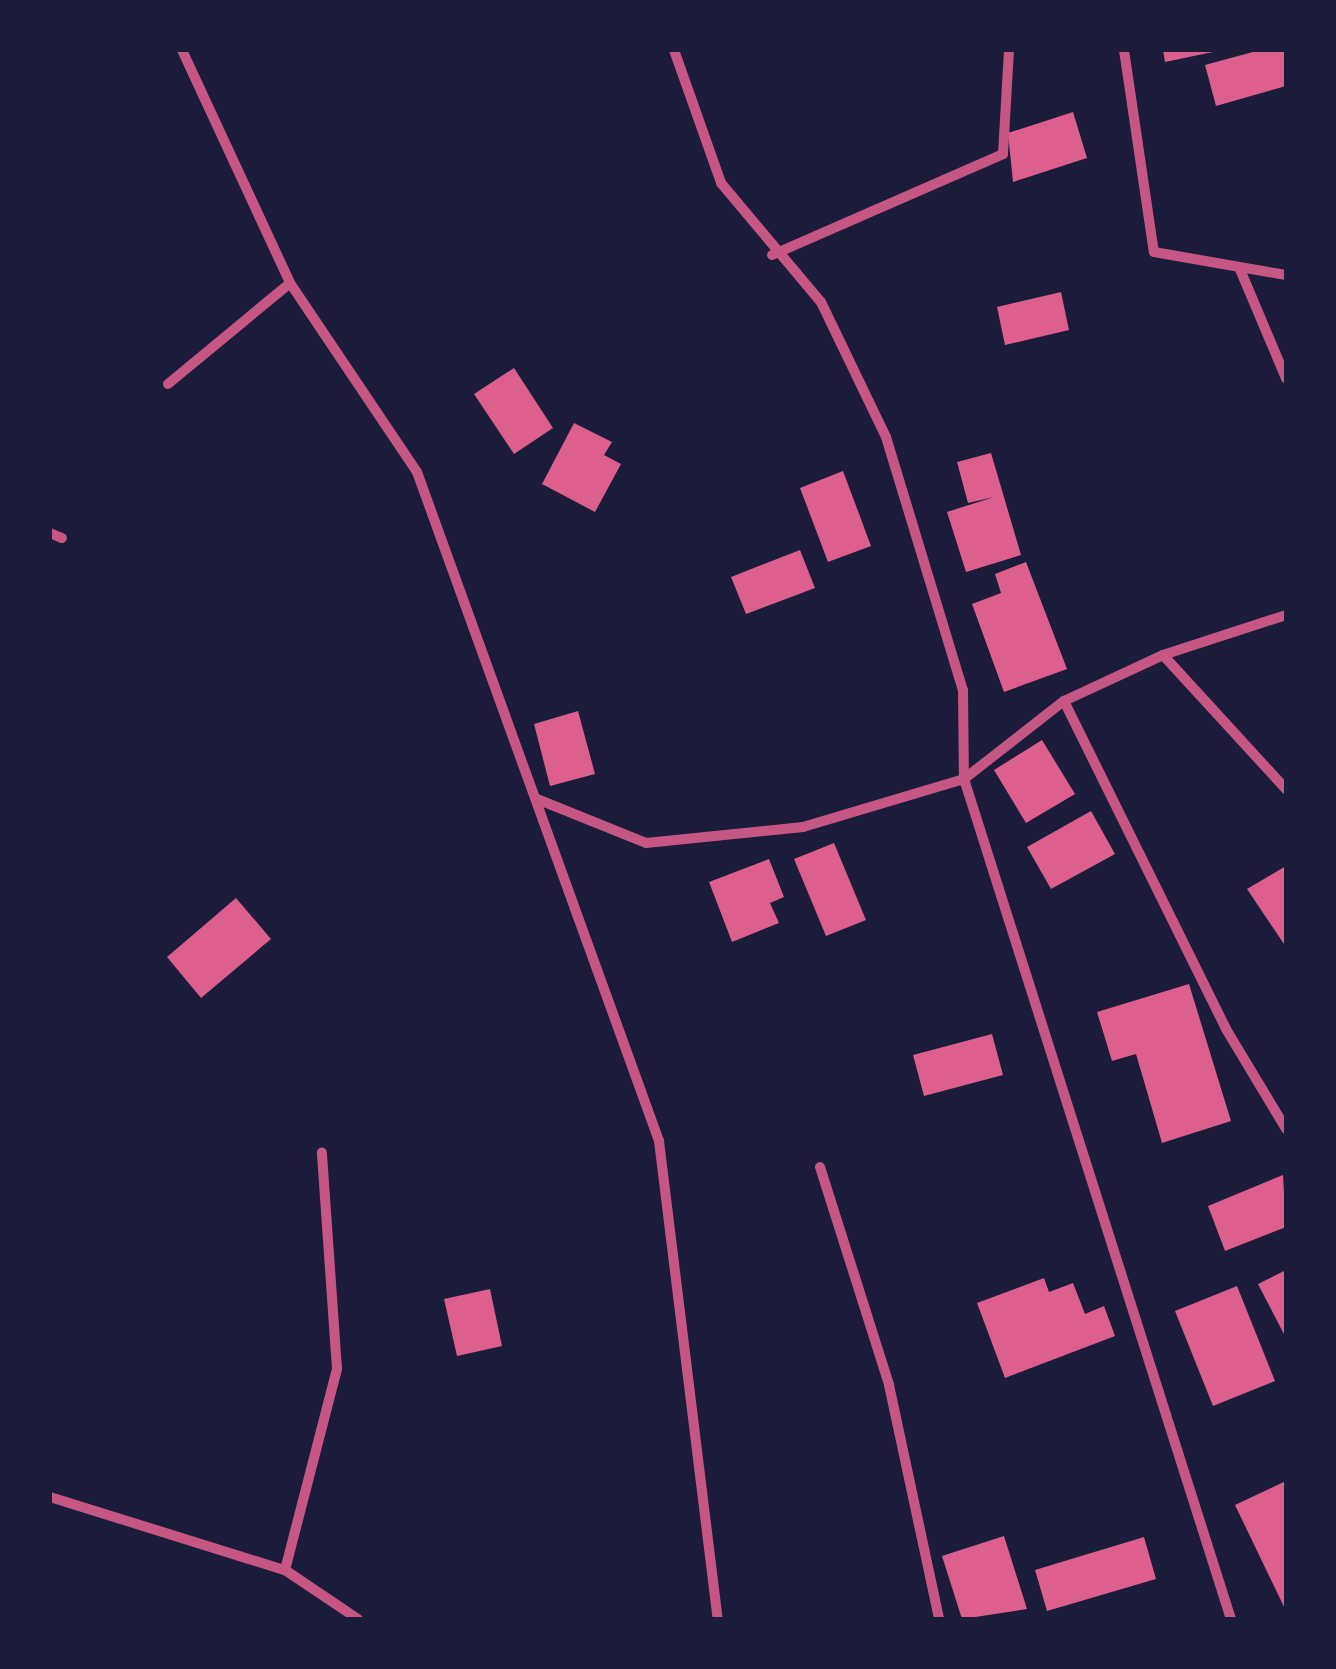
<!DOCTYPE html>
<html>
<head>
<meta charset="utf-8">
<style>
  body { margin:0 }
  #map { position:relative; width:1336px; height:1669px; overflow:hidden; background:#1b1b3a; font-family:"Libre Baskerville",serif }
  div>[style] { position:absolute }
  [style*='--x'] { left:calc(var(--x)*1px); top:calc(var(--y)*1px); width:calc(var(--w)*1px); rotate:calc(var(--a)*1deg) }
  .building>* { inset:0; background:#dd5f8e }
  .minor>* { height:10px; margin:-5px; padding:0 5px; transform-origin:5px; border-radius:5px; background:#c65784 }
  span { translate:-50% -50%; white-space:nowrap; text-align:center; line-height:1.15; -webkit-text-stroke:10px #1b1b3a; paint-order:stroke }
  .frame { position:absolute; inset:0; border:52px solid #1b1b3a; pointer-events:none }
</style>
</head>
<body>
<div id="map">
  <div class="building">
    <div style="clip-path:polygon(1163px 50px,1213px 50px,1213px 52px,1165px 62px)"></div>
    <div style="clip-path:polygon(1260px 50px,1286px 50px,1286px 86px,1216px 106px,1205px 65px)"></div>
    <div style="clip-path:polygon(1073px 112px,1087px 158px,1013px 182px,1008px 133px)"></div>
    <div style="clip-path:polygon(1061px 292px,1069px 330px,1005px 345px,997px 307px)"></div>
    <div style="clip-path:polygon(514px 368px,553px 428px,514px 454px,474px 394px)"></div>
    <div style="clip-path:polygon(574px 423px,612px 442px,604px 455px,621px 464px,595px 512px,542px 484px)"></div>
    <div style="clip-path:polygon(991px 453px,1021px 555px,966px 572px,947px 512px,994px 497px,968px 503px,957px 462px)"></div>
    <div style="clip-path:polygon(843px 471px,871px 546px,828px 562px,800px 488px)"></div>
    <div style="clip-path:polygon(800px 550px,815px 588px,746px 614px,731px 577px)"></div>
    <div style="clip-path:polygon(1026px 562px,1067px 669px,1004px 692px,972px 604px,1001px 593px,995px 574px)"></div>
    <div style="clip-path:polygon(578px 711px,595px 774px,550px 786px,534px 724px)"></div>
    <div style="clip-path:polygon(1042px 740px,1075px 794px,1026px 823px,994px 770px)"></div>
    <div style="clip-path:polygon(1091px 811px,1115px 854px,1051px 889px,1027px 847px)"></div>
    <div style="clip-path:polygon(834px 843px,866px 920px,826px 936px,794px 859px)"></div>
    <div style="clip-path:polygon(769px 859px,784px 897px,770px 903px,779px 923px,732px 942px,709px 882px)"></div>
    <div style="clip-path:polygon(1286px 866px,1286px 947px,1247px 889px)"></div>
    <div style="clip-path:polygon(236px 898px,271px 939px,201px 998px,167px 957px)"></div>
    <div style="clip-path:polygon(1189px 984px,1231px 1121px,1162px 1143px,1136px 1054px,1112px 1061px,1097px 1012px)"></div>
    <div style="clip-path:polygon(992px 1034px,1003px 1075px,924px 1096px,913px 1055px)"></div>
    <div style="clip-path:polygon(1283px 1175px,1286px 1227px,1225px 1251px,1208px 1206px)"></div>
    <div style="clip-path:polygon(1286px 1270px,1286px 1338px,1258px 1284px)"></div>
    <div style="clip-path:polygon(1044px 1278px,1049px 1292px,1073px 1283px,1085px 1314px,1104px 1306px,1115px 1336px,1005px 1378px,977px 1303px)"></div>
    <div style="clip-path:polygon(1237px 1286px,1275px 1381px,1213px 1406px,1175px 1311px)"></div>
    <div style="clip-path:polygon(490px 1289px,502px 1346px,457px 1356px,444px 1299px)"></div>
    <div style="clip-path:polygon(1286px 1481px,1286px 1611px,1235px 1505px)"></div>
    <div style="clip-path:polygon(1004px 1536px,1027px 1609px,962px 1619px,942px 1556px)"></div>
    <div style="clip-path:polygon(1144px 1537px,1156px 1579px,1047px 1611px,1035px 1570px)"></div>
  </div>
  <div class="minor">
    <div style="--x:182;--y:50;--w:257;--a:65.1"></div>
    <div style="--x:290;--y:283;--w:228;--a:56.1"></div>
    <div style="--x:417;--y:472;--w:711;--a:70.11"></div>
    <div style="--x:659;--y:1141;--w:482;--a:83"></div>
    <div style="--x:674;--y:50;--w:141;--a:70.5"></div>
    <div style="--x:721;--y:183;--w:155;--a:50"></div>
    <div style="--x:821;--y:302;--w:150;--a:64.3"></div>
    <div style="--x:886;--y:437;--w:264;--a:73.1"></div>
    <div style="--x:963;--y:690;--w:89;--a:89.4"></div>
    <div style="--x:964;--y:779;--w:881;--a:72.37"></div>
    <div style="--x:1124;--y:50;--w:204;--a:81.6"></div>
    <div style="--x:1154;--y:252;--w:134;--a:9.9"></div>
    <div style="--x:772;--y:255;--w:252;--a:-23.6"></div>
    <div style="--x:1003;--y:154;--w:104;--a:-86.7"></div>
    <div style="--x:1239;--y:267;--w:121;--a:67.1"></div>
    <div style="--x:168;--y:384;--w:158;--a:-39.6"></div>
    <div style="--x:50;--y:533;--w:13;--a:23"></div>
    <div style="--x:1163;--y:655;--w:182;--a:47.5"></div>
    <div style="--x:1064;--y:701;--w:366;--a:63.7"></div>
    <div style="--x:1226;--y:1029;--w:117;--a:59"></div>
    <div style="--x:537;--y:799;--w:118;--a:22"></div>
    <div style="--x:646;--y:843;--w:158;--a:-5.8"></div>
    <div style="--x:803;--y:827;--w:168;--a:-16.6"></div>
    <div style="--x:964;--y:779;--w:127;--a:-38"></div>
    <div style="--x:1064;--y:701;--w:109;--a:-24.9"></div>
    <div style="--x:1163;--y:655;--w:129;--a:-18"></div>
    <div style="--x:820;--y:1167;--w:229;--a:72.4"></div>
    <div style="--x:889;--y:1385;--w:239;--a:77.9"></div>
    <div style="--x:50;--y:1497;--w:246;--a:17.3"></div>
    <div style="--x:285;--y:1570;--w:88;--a:33.9"></div>
    <div style="--x:285;--y:1570;--w:208;--a:-75.5"></div>
    <div style="--x:337;--y:1369;--w:217;--a:-94"></div>
  </div>
  <div class="frame"></div>
</div>
</body>
</html>
